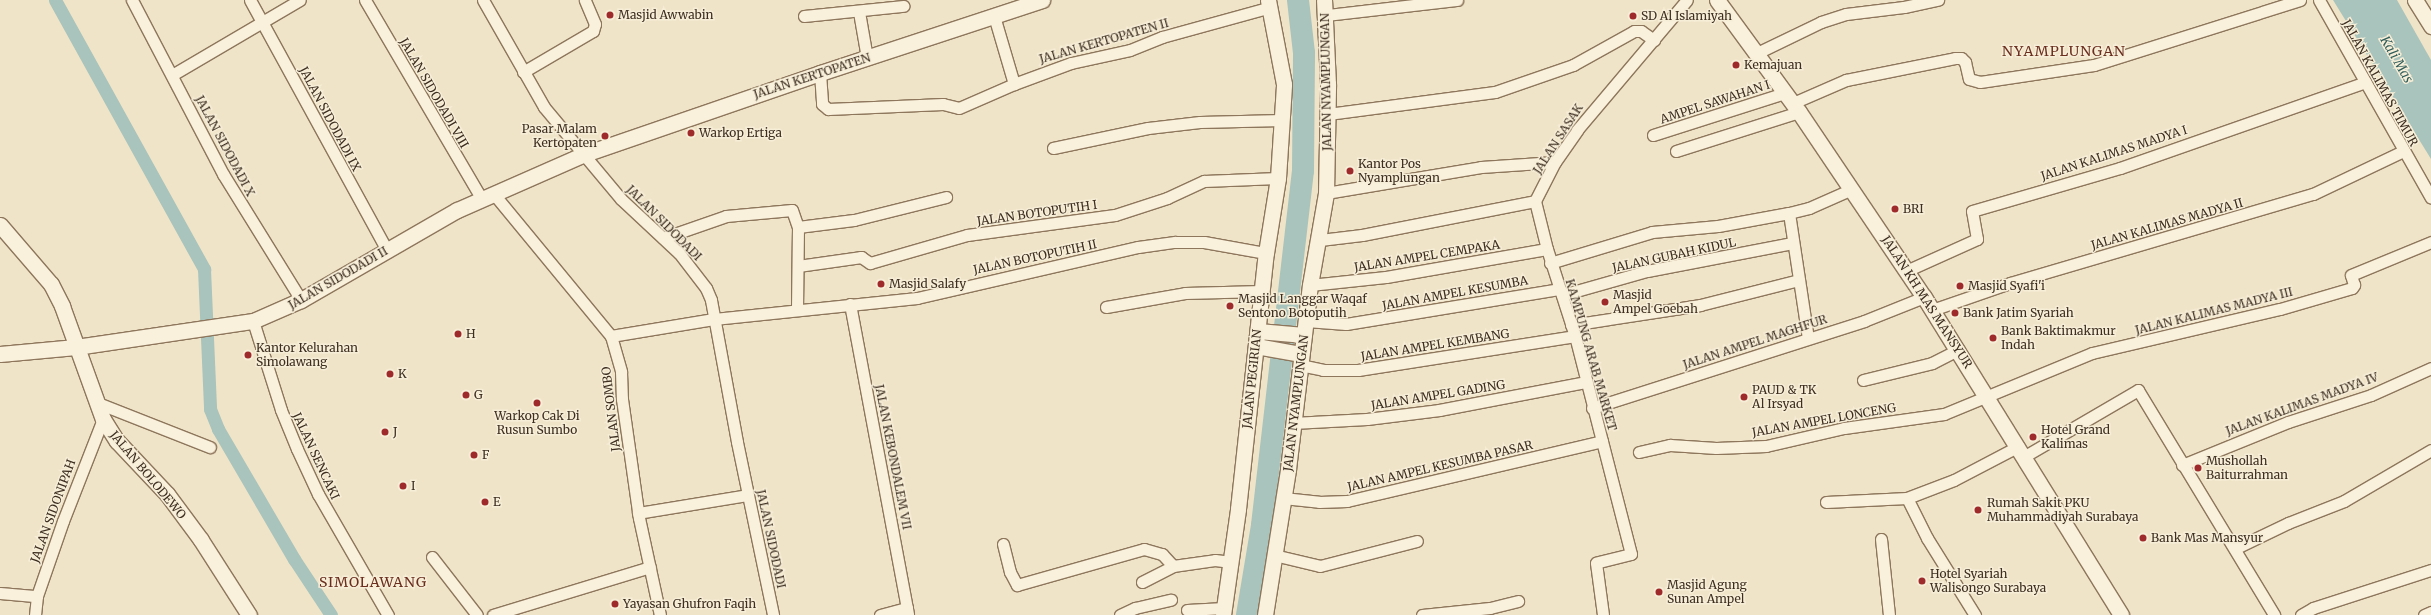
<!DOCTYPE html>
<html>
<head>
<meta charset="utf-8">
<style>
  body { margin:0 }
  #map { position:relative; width:2431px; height:615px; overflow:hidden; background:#f0e4c8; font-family:Merriweather,serif }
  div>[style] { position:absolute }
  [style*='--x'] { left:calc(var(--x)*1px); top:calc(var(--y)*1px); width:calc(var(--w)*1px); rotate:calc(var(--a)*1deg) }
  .water>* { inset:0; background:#a9c4bc }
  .canal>* { height:13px; margin:-6.5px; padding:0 6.5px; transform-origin:6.5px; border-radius:6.5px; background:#a9c4bc }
  .river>* { height:22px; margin:-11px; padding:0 11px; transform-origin:11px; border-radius:11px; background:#a9c4bc }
  .roads { filter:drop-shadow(1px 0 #8d765c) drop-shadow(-1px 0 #8d765c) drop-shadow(0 1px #8d765c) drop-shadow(0 -1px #8d765c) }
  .street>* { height:11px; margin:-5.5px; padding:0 5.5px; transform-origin:5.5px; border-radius:5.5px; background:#faf1dc }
  .secondary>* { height:15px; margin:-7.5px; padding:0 7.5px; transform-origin:7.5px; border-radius:7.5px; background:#faf1dc }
  .dots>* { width:11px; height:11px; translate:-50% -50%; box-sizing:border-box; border:2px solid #f7eed8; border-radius:50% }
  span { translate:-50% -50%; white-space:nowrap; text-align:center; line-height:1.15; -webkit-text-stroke:3px #f7eed8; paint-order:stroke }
  .poi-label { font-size:12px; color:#3d2e20 }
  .left { translate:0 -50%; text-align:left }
  .right { translate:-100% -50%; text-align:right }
  .street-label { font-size:12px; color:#3d2e20 }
  .water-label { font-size:13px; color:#2f5d5a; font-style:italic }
  .quarter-label { font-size:14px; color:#6b2e1e; letter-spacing:1px }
</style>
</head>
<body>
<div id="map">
  <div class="water">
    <div style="clip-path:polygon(2333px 0,2397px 0,2431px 60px,2431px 159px)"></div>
  </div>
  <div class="canal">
    <div style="--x:55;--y:0;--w:308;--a:61"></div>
    <div style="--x:204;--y:269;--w:140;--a:87.5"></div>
    <div style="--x:210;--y:409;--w:22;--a:68"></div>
    <div style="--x:218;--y:429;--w:151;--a:59.7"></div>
    <div style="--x:294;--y:559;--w:67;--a:56.5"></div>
  </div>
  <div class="river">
    <div style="--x:1247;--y:615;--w:91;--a:-80.5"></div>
    <div style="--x:1262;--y:525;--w:356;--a:-83.4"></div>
    <div style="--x:1303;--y:171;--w:118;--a:-89.5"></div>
    <div style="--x:1304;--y:53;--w:53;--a:-96.5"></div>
  </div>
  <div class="roads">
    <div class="street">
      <div style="--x:132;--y:0;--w:196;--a:62.4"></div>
      <div style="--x:223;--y:174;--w:148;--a:58.2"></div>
      <div style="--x:250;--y:0;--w:285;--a:61.3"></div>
      <div style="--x:365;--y:0;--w:229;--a:59.6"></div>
      <div style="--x:483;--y:0;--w:123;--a:60.3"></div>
      <div style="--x:544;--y:107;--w:120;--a:50.1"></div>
      <div style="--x:621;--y:199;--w:79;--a:43"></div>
      <div style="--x:679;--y:253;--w:44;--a:52.4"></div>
      <div style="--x:706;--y:288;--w:13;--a:67"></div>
      <div style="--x:711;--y:300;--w:144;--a:79.6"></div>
      <div style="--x:737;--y:442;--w:177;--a:78.2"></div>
      <div style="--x:2319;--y:0;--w:227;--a:60.5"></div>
      <div style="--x:859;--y:12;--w:47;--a:80.1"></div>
      <div style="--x:1327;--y:15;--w:131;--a:-6.6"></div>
      <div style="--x:804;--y:16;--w:100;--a:-5.8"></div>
      <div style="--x:994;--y:16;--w:71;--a:73.6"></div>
      <div style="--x:1014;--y:84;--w:61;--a:-20.2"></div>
      <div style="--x:1071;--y:63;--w:60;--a:-12.4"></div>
      <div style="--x:1130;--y:50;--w:35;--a:-22"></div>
      <div style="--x:1162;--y:37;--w:113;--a:-15.4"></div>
      <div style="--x:1757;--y:53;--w:71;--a:-25.8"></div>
      <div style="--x:1821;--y:22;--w:26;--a:-18"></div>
      <div style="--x:1846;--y:14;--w:58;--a:-6.9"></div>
      <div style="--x:1904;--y:7;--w:35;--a:-12"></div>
      <div style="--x:523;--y:72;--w:81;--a:-30.4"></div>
      <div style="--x:593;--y:31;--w:7;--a:-74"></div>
      <div style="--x:595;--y:24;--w:26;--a:-113"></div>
      <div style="--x:820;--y:73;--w:31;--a:86"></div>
      <div style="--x:822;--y:104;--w:8;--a:40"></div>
      <div style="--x:828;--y:109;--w:115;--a:-2.5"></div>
      <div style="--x:943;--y:104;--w:16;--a:14"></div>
      <div style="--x:959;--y:108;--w:60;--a:-23.6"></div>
      <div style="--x:172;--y:75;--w:148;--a:-30.4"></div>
      <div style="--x:1793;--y:103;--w:58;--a:-23.5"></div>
      <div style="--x:1846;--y:80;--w:111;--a:-11.4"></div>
      <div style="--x:1955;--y:58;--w:6;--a:0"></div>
      <div style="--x:1961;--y:58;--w:6;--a:45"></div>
      <div style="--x:1965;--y:62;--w:17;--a:77"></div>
      <div style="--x:1969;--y:79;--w:11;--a:15"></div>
      <div style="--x:1980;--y:82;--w:115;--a:-8.5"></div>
      <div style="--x:2094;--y:65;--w:216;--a:-17.5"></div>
      <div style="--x:1328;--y:114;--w:168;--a:-7.5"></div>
      <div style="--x:1495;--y:92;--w:83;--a:-19.1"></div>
      <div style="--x:1573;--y:65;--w:70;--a:-29.1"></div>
      <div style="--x:1634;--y:31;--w:7;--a:0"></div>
      <div style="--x:1641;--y:31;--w:16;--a:35"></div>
      <div style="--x:1653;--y:135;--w:139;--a:-17.7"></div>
      <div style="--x:1053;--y:148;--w:97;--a:-11.9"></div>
      <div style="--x:1148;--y:128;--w:52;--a:-6.6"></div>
      <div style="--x:1200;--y:122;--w:82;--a:-1.4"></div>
      <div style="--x:1676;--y:151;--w:129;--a:-17.6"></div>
      <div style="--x:493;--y:193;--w:185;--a:50.5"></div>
      <div style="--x:611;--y:336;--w:37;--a:74"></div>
      <div style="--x:621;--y:372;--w:27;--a:88"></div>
      <div style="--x:622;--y:399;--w:120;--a:81.9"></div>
      <div style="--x:639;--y:518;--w:99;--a:77.8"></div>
      <div style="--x:1326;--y:193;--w:157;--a:-9.5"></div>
      <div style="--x:1481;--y:167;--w:74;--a:-3.9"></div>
      <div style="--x:1535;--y:201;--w:49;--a:76"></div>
      <div style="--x:1547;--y:249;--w:91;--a:72.2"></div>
      <div style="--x:1575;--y:336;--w:225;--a:75.6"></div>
      <div style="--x:1631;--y:554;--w:36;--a:166"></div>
      <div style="--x:1596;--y:563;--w:52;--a:82.3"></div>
      <div style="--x:1789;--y:213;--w:126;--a:81.4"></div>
      <div style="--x:798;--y:227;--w:56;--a:-7.1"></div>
      <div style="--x:854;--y:220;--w:95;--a:-14"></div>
      <div style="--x:663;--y:238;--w:67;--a:-19.2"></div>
      <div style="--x:726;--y:216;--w:66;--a:-5.2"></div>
      <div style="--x:792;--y:210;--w:18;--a:71"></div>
      <div style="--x:798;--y:227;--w:82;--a:90.7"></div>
      <div style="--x:1320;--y:240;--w:42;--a:-6.8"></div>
      <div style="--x:1362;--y:235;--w:176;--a:-11.1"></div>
      <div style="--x:1535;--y:201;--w:44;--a:-62.9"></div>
      <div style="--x:1555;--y:162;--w:39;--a:-55"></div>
      <div style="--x:1577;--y:130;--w:170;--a:-49.8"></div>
      <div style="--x:1550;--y:263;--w:107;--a:-16.9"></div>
      <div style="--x:1652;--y:232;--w:66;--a:-5.2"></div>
      <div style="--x:1718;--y:226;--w:72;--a:-10.4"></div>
      <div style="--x:1789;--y:213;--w:21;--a:-14"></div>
      <div style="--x:1809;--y:208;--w:47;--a:-23.8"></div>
      <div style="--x:798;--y:266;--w:64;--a:-8.1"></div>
      <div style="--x:861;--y:257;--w:11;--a:34"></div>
      <div style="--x:870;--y:263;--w:101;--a:-16.1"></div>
      <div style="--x:967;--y:235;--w:149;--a:-7.7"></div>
      <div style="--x:1115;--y:215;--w:55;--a:-18.1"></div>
      <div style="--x:1167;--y:198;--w:41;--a:-24.7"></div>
      <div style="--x:1204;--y:181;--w:74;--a:-2.3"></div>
      <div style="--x:1906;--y:271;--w:78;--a:-24.3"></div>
      <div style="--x:1977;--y:239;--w:28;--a:-100"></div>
      <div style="--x:1972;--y:211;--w:154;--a:-16.2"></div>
      <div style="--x:2120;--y:168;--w:260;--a:-19.3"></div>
      <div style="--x:1310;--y:285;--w:76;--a:-6"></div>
      <div style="--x:1386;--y:277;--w:163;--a:-9.9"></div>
      <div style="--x:1562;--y:295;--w:88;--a:-15.8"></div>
      <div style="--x:1647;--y:271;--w:148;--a:-10.9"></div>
      <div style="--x:850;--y:304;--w:316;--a:79.4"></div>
      <div style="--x:1106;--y:307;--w:80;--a:-10"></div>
      <div style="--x:1185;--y:293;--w:77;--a:-1.5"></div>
      <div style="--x:1932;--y:310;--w:83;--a:-19.1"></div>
      <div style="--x:2010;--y:283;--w:316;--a:-16.4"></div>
      <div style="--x:2313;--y:194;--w:100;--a:-25.5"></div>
      <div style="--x:253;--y:321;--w:93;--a:72.5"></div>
      <div style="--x:281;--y:410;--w:42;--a:67.7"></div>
      <div style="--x:297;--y:449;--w:50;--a:65"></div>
      <div style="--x:318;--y:494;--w:140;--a:60"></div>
      <div style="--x:1306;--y:321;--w:40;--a:4.3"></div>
      <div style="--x:1346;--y:324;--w:217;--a:-9.3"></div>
      <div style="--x:1571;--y:325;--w:131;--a:-8.8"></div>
      <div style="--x:1700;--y:305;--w:102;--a:-14.2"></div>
      <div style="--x:611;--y:336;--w:104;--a:-9.4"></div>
      <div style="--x:714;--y:319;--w:204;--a:-5.9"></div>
      <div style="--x:917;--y:298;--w:227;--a:-13"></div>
      <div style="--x:1138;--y:247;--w:37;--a:-8"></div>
      <div style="--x:1175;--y:242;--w:29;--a:0"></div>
      <div style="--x:1204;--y:242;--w:63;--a:10.1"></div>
      <div style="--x:1300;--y:365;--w:24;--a:12"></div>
      <div style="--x:1323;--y:370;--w:35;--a:0"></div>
      <div style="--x:1358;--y:370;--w:220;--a:-8.9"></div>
      <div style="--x:1863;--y:380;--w:71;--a:-13.8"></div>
      <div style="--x:1932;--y:363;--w:30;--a:-27"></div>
      <div style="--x:100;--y:404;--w:118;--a:21.4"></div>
      <div style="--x:1592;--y:408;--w:286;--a:-17.7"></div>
      <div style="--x:1864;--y:321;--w:65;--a:-21.8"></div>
      <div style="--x:1293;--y:423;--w:74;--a:-3.1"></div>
      <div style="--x:1367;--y:419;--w:73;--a:-7.1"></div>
      <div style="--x:1439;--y:410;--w:150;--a:-10.8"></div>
      <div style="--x:1639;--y:452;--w:32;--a:-13"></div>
      <div style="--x:1670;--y:445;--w:46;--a:3.7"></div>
      <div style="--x:1716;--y:448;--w:50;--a:-2.3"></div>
      <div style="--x:1766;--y:446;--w:80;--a:-13"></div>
      <div style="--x:1844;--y:428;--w:101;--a:-8"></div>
      <div style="--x:1944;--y:414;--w:160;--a:-22.4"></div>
      <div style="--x:2092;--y:353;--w:193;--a:-13.2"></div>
      <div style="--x:2280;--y:309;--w:75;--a:-16.3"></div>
      <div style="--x:2352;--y:288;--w:4;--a:-56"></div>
      <div style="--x:2354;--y:285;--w:10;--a:-107"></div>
      <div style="--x:2351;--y:275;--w:87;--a:-22.4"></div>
      <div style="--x:2025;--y:456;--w:131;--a:-30.3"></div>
      <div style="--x:2138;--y:390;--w:263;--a:58.8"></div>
      <div style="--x:2182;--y:465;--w:114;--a:-22.1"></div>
      <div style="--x:2288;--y:422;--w:87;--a:-18"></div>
      <div style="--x:2371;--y:395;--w:66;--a:-24.2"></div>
      <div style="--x:1283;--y:498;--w:36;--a:6"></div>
      <div style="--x:1319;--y:502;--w:28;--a:-2"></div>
      <div style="--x:1347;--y:501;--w:262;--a:-13.2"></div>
      <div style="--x:1907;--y:498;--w:45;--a:63.4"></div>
      <div style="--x:1927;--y:538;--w:91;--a:58.1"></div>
      <div style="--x:1826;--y:502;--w:81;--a:-2.8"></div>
      <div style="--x:1907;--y:498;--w:50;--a:-21"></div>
      <div style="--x:1954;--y:480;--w:73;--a:-27.6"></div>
      <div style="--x:638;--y:513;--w:111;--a:-9.3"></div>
      <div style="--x:1881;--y:539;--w:76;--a:84"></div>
      <div style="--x:1003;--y:544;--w:29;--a:76"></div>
      <div style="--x:1010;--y:572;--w:15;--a:62"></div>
      <div style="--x:1017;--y:585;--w:132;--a:-15.8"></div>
      <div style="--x:1144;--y:549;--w:19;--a:16"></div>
      <div style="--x:1162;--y:554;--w:16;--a:47"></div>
      <div style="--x:2236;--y:548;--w:58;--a:-25.7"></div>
      <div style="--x:2288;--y:523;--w:60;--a:-21.4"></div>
      <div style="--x:2344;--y:501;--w:101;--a:-30.4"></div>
      <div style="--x:1274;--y:555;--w:47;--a:13.4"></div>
      <div style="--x:1320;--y:566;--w:100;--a:-14.5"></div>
      <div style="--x:432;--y:557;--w:73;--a:52.2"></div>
      <div style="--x:1142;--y:582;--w:35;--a:-27"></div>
      <div style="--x:1173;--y:566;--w:42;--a:-8.1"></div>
      <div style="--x:1215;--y:560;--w:16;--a:7"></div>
      <div style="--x:0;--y:593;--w:37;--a:5"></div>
      <div style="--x:1187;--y:610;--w:37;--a:-3"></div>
      <div style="--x:35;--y:615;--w:19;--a:-84"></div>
      <div style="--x:37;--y:596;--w:79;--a:-70.9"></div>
      <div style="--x:63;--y:521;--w:110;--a:-68.6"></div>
      <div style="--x:493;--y:615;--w:164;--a:-17"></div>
      <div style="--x:880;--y:615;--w:28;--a:-15"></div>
      <div style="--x:1120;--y:615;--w:17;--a:-25"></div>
      <div style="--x:1135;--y:608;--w:37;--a:-13"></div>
      <div style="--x:1422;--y:615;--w:68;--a:-5.9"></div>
      <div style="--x:1490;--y:608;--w:29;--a:-14"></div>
      <div style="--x:2301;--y:615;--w:14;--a:-30"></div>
      <div style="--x:2313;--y:608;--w:124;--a:-17.9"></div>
      <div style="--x:2424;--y:615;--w:8;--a:-23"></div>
    </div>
    <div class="secondary">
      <div style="--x:1717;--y:0;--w:139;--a:53.8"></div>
      <div style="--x:1799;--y:112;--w:223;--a:56"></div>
      <div style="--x:1924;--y:297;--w:374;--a:58.2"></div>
      <div style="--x:2415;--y:0;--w:31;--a:58"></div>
      <div style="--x:0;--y:225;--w:78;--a:49.2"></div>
      <div style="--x:51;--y:284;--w:25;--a:63"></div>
      <div style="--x:62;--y:306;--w:120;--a:70.1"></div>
      <div style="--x:103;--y:419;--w:26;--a:58"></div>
      <div style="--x:117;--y:441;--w:73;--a:46.7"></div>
      <div style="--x:167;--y:494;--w:57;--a:53.5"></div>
      <div style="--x:201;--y:540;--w:89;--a:57.4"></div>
      <div style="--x:1258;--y:331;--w:46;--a:5"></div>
      <div style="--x:1256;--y:346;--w:46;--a:10.1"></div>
      <div style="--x:0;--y:354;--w:76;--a:-5.3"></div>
      <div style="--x:76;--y:347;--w:179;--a:-8.4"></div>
      <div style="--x:253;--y:321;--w:52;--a:-23.6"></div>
      <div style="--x:301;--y:300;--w:180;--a:-30"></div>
      <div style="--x:457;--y:210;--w:137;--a:-23.7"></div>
      <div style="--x:582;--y:155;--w:252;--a:-19"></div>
      <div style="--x:820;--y:73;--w:234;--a:-18.2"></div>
      <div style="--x:1223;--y:615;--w:107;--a:-81.9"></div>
      <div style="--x:1238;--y:509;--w:258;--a:-83.8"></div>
      <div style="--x:1266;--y:253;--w:76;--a:-80.9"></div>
      <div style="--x:1278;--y:178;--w:94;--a:-86.3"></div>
      <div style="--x:1284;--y:84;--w:86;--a:-100.8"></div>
      <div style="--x:1265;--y:615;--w:148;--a:-81"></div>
      <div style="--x:1288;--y:469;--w:185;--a:-83.2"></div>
      <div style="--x:1310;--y:285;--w:93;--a:-80.1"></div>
      <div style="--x:1326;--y:193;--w:109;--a:-88.9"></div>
      <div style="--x:1328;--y:84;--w:84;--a:-92.7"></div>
    </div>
  </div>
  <div class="dots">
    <div style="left:610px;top:15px;background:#9e2a2b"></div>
    <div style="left:1633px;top:16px;background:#9e2a2b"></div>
    <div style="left:1736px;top:65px;background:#9e2a2b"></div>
    <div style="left:691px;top:133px;background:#9e2a2b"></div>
    <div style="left:605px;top:136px;background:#9e2a2b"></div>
    <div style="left:1350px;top:171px;background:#9e2a2b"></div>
    <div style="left:1895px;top:209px;background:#9e2a2b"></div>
    <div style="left:881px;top:284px;background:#9e2a2b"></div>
    <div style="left:1960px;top:286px;background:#9e2a2b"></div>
    <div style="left:1605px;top:302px;background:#9e2a2b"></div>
    <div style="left:1230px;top:306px;background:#9e2a2b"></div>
    <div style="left:1955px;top:313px;background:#9e2a2b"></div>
    <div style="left:458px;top:334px;background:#9e2a2b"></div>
    <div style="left:1993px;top:338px;background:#9e2a2b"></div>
    <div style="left:248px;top:355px;background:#9e2a2b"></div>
    <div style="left:390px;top:374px;background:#9e2a2b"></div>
    <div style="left:466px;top:395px;background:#9e2a2b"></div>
    <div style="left:1744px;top:397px;background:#9e2a2b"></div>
    <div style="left:537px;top:403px;background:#9e2a2b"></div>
    <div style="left:385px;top:432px;background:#9e2a2b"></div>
    <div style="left:2033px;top:437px;background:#9e2a2b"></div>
    <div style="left:474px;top:455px;background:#9e2a2b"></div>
    <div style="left:2198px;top:468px;background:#9e2a2b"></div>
    <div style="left:403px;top:486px;background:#9e2a2b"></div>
    <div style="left:485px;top:502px;background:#9e2a2b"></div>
    <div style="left:1978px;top:510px;background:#9e2a2b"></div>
    <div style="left:2143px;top:538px;background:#9e2a2b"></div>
    <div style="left:1922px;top:581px;background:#9e2a2b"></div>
    <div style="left:1659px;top:592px;background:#9e2a2b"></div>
    <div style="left:615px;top:604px;background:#9e2a2b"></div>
  </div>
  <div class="poi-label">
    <span class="left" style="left:618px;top:15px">Masjid Awwabin</span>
    <span class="left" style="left:1641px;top:16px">SD Al Islamiyah</span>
    <span class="left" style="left:1744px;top:65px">Kemajuan</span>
    <span class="right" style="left:597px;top:136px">Pasar Malam<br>Kertopaten</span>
    <span class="left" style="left:699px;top:133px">Warkop Ertiga</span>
    <span class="left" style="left:1358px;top:171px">Kantor Pos<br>Nyamplungan</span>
    <span class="left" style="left:1903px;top:209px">BRI</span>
    <span class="left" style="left:889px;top:284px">Masjid Salafy</span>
    <span class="left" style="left:1968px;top:286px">Masjid Syafi'i</span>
    <span class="left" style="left:1613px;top:302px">Masjid<br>Ampel Goebah</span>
    <span class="left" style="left:1238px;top:306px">Masjid Langgar Waqaf<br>Sentono Botoputih</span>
    <span class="left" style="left:1963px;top:313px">Bank Jatim Syariah</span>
    <span class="left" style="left:2001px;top:338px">Bank Baktimakmur<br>Indah</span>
    <span class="left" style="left:466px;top:334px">H</span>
    <span class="left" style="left:256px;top:355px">Kantor Kelurahan<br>Simolawang</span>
    <span class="left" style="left:398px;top:374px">K</span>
    <span class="left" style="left:1752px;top:397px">PAUD &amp; TK<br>Al Irsyad</span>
    <span class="left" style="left:474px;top:395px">G</span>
    <span style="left:537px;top:423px">Warkop Cak Di<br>Rusun Sumbo</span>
    <span class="left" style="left:2041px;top:437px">Hotel Grand<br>Kalimas</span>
    <span class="left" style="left:393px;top:432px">J</span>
    <span class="left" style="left:482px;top:455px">F</span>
    <span class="left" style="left:2206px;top:468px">Mushollah<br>Baiturrahman</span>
    <span class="left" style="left:411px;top:486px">I</span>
    <span class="left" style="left:493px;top:502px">E</span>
    <span class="left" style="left:1987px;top:510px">Rumah Sakit PKU<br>Muhammadiyah Surabaya</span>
    <span class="left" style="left:2151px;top:538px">Bank Mas Mansyur</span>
    <span class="left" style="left:1930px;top:581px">Hotel Syariah<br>Walisongo Surabaya</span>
    <span class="left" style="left:1667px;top:592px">Masjid Agung<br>Sunan Ampel</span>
    <span class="left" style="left:623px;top:604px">Yayasan Ghufron Faqih</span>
  </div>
  <div class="street-label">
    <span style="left:1104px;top:41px;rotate:-16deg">JALAN KERTOPATEN II</span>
    <span style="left:812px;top:76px;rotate:-18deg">JALAN KERTOPATEN</span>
    <span style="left:1326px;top:82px;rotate:-91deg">JALAN NYAMPLUNGAN</span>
    <span style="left:2380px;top:83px;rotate:61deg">JALAN KALIMAS TIMUR</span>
    <span style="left:434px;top:93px;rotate:60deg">JALAN SIDODADI VIII</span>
    <span style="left:1715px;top:102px;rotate:-18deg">AMPEL SAWAHAN I</span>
    <span style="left:330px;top:119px;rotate:62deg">JALAN SIDODADI IX</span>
    <span style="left:1558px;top:139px;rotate:-57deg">JALAN SASAK</span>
    <span style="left:225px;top:146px;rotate:62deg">JALAN SIDODADI X</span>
    <span style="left:2114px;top:153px;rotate:-18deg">JALAN KALIMAS MADYA I</span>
    <span style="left:1037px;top:213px;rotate:-8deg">JALAN BOTOPUTIH I</span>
    <span style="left:664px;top:223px;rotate:45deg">JALAN SIDODADI</span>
    <span style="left:2167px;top:224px;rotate:-16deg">JALAN KALIMAS MADYA II</span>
    <span style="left:1674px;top:255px;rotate:-12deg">JALAN GUBAH KIDUL</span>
    <span style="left:1427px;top:256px;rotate:-9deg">JALAN AMPEL CEMPAKA</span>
    <span style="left:1035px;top:257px;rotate:-12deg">JALAN BOTOPUTIH II</span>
    <span style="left:338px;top:278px;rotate:-30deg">JALAN SIDODADI II</span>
    <span style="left:1455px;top:293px;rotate:-10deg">JALAN AMPEL KESUMBA</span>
    <span style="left:1927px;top:302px;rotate:57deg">JALAN KH MAS MANSYUR</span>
    <span style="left:2214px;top:311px;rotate:-14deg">JALAN KALIMAS MADYA III</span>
    <span style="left:1755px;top:342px;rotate:-18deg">JALAN AMPEL MAGHFUR</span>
    <span style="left:1435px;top:345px;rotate:-9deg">JALAN AMPEL KEMBANG</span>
    <span style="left:1591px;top:355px;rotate:74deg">KAMPUNG ARAB MARKET</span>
    <span style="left:1252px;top:379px;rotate:-84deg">JALAN PEGIRIAN</span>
    <span style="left:1438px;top:395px;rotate:-9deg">JALAN AMPEL GADING</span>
    <span style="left:1296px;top:403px;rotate:-83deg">JALAN NYAMPLUNGAN</span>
    <span style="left:2302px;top:404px;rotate:-20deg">JALAN KALIMAS MADYA IV</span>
    <span style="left:611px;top:409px;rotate:-97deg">JALAN SOMBO</span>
    <span style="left:1824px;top:420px;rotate:-10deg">JALAN AMPEL LONCENG</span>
    <span style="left:316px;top:456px;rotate:65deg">JALAN SENCAKI</span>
    <span style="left:893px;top:457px;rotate:79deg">JALAN KEBONDALEM VII</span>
    <span style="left:1440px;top:466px;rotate:-13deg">JALAN AMPEL KESUMBA PASAR</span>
    <span style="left:148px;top:475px;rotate:50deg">JALAN BOLODEWO</span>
    <span style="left:53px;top:511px;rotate:-70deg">JALAN SIDONIPAH</span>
    <span style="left:771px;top:539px;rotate:78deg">JALAN SIDODADI</span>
  </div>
  <div class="water-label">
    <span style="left:2396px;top:60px;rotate:60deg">Kali Mas</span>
  </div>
  <div class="quarter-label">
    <span style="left:2064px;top:51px">NYAMPLUNGAN</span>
    <span style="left:373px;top:582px">SIMOLAWANG</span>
  </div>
</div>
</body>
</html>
